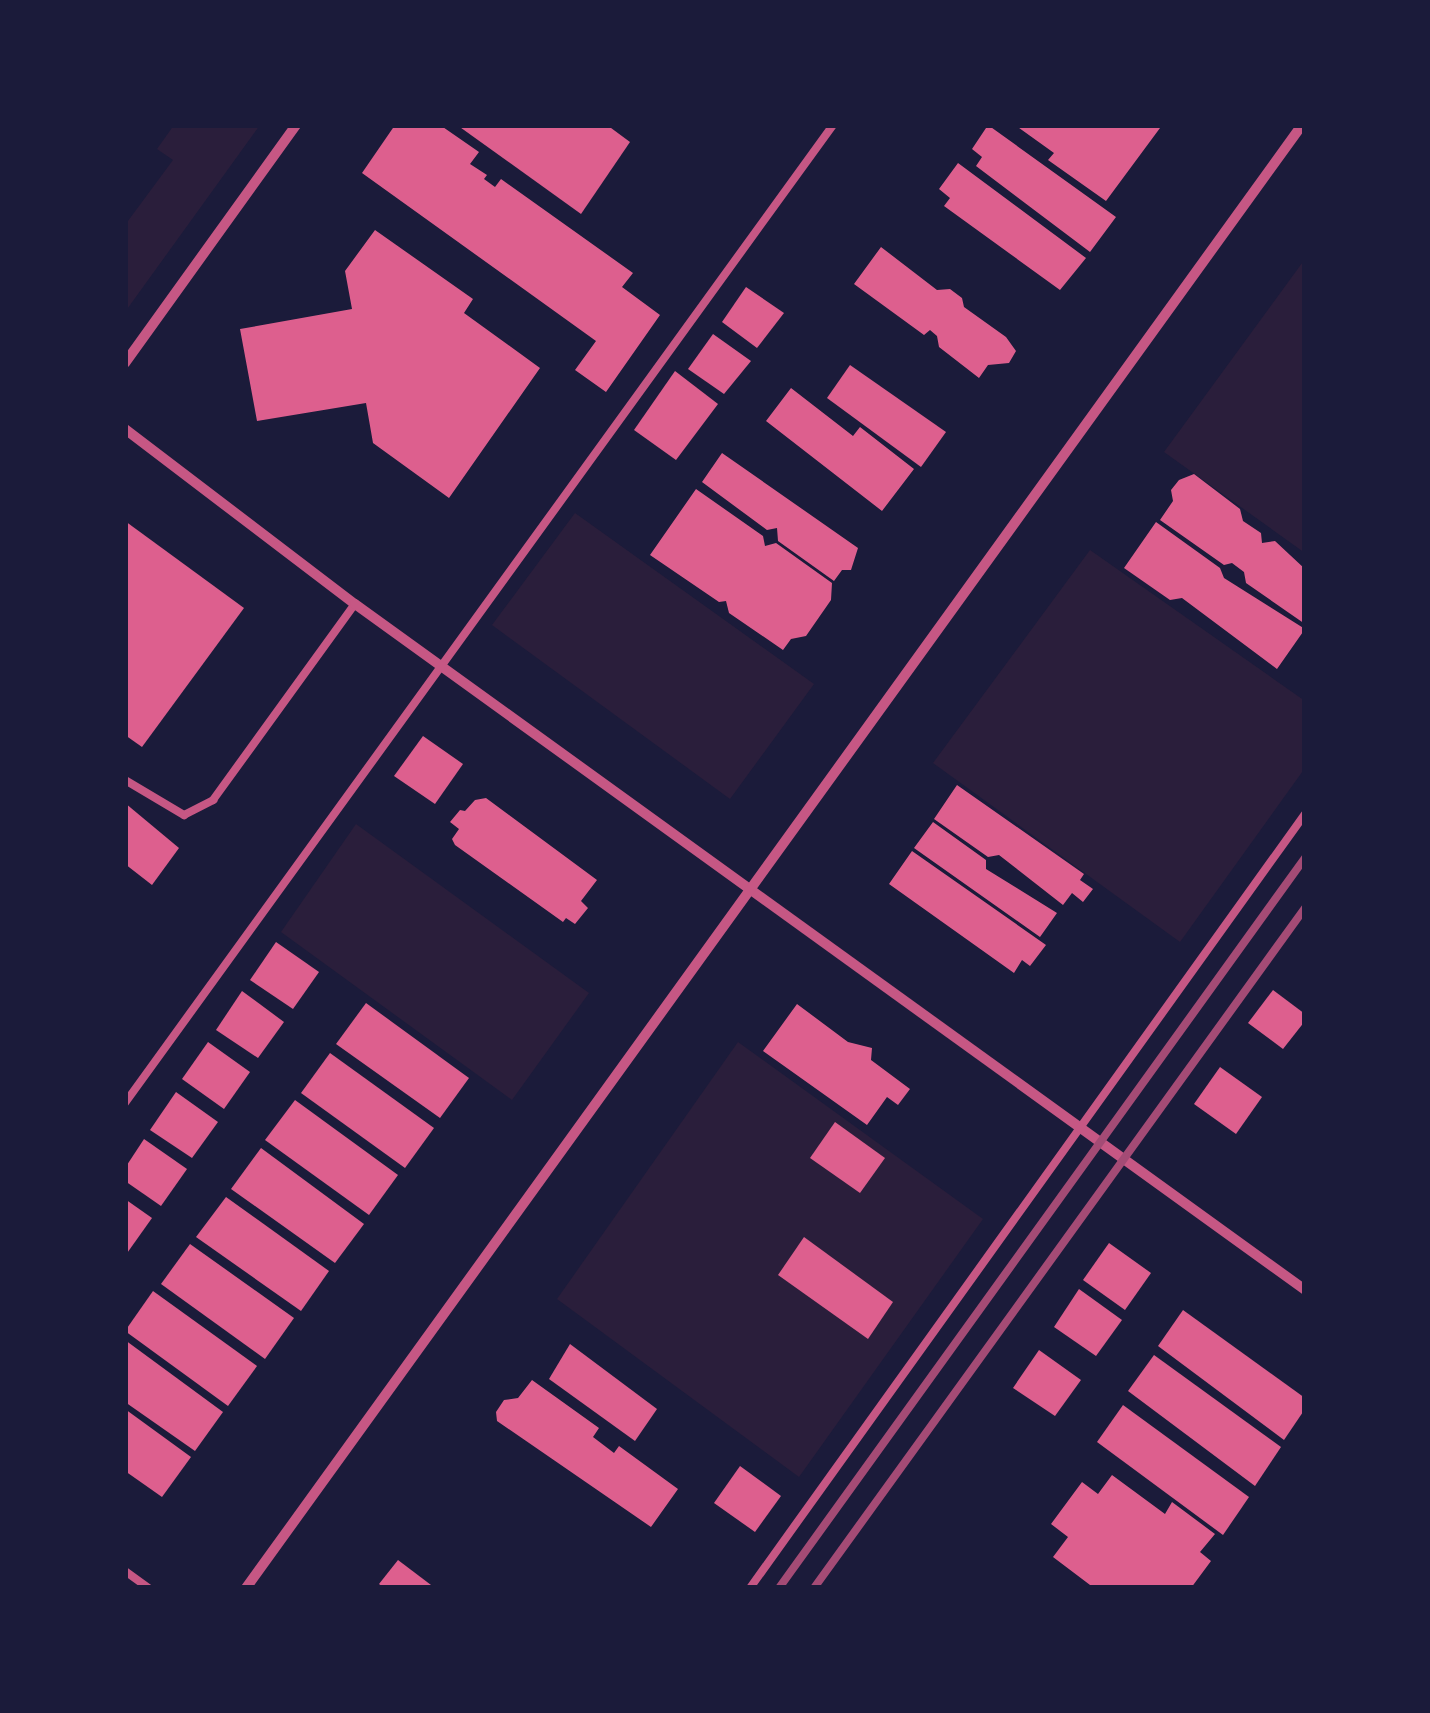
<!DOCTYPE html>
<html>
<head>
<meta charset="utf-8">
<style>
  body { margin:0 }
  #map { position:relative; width:1430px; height:1713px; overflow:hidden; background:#1b1b3a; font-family:"Source Sans 3",sans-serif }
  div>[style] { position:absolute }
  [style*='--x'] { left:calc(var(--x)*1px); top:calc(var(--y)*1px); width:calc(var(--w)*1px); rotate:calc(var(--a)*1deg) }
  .green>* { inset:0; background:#2a1e3b }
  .building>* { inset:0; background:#dd5f8e }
  .service>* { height:8px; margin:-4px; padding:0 4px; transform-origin:4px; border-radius:4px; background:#c65784 }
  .minor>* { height:10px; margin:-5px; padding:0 5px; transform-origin:5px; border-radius:5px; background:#c65784 }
  .rail>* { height:8px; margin:-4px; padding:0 4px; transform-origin:4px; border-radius:4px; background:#a44b75 }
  span { translate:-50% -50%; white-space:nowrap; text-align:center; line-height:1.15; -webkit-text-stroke:8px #1b1b3a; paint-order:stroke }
  .frame { position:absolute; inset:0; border:128px solid #1b1b3a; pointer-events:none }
</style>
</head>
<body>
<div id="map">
  <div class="green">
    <div style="clip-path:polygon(174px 125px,260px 125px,125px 312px,125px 225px,173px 160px,157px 149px)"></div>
    <div style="clip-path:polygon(1305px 259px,1305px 553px,1164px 452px)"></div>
    <div style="clip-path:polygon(575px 513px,814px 684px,730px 799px,492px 625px)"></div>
    <div style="clip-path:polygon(1090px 550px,1305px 701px,1305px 768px,1180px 942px,933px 763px)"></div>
    <div style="clip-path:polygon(356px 824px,589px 993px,512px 1100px,281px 932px)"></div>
    <div style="clip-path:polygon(738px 1042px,983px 1219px,799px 1477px,557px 1299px)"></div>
  </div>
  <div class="building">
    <div style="clip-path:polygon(395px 125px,440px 125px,479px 152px,470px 164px,487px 175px,484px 179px,495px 187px,501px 179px,633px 273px,622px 287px,660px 315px,606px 392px,575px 370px,596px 341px,362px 173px)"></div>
    <div style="clip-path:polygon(457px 125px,607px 125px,630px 142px,581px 214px)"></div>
    <div style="clip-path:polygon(988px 125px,1116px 217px,1090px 252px,976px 166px,982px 157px,972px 149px)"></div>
    <div style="clip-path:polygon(1015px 125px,1155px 125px,1160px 128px,1106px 201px,1048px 160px,1054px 153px)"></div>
    <div style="clip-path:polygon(958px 163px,1086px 258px,1060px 290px,944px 206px,950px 198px,939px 189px)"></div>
    <div style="clip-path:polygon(375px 230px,473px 299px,464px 313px,540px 368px,449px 498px,373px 443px,366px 403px,257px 421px,240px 329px,352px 309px,345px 271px)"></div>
    <div style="clip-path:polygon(881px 247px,937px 290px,950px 289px,962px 298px,964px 307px,1006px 337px,1016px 351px,1009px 363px,988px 365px,979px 378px,939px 347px,937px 336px,930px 330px,924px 335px,854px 284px)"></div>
    <div style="clip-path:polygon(746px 287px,784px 313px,757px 348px,722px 322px)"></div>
    <div style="clip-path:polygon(713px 334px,751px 361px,724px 394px,688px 369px)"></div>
    <div style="clip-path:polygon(850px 365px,946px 432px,921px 467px,827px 398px)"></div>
    <div style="clip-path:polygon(675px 371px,718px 404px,676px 460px,634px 430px)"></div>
    <div style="clip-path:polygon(791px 388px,853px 436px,860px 427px,914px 469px,882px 511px,766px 421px)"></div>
    <div style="clip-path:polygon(722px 453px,858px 548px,851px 570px,842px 570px,834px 581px,778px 541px,777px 528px,767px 530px,702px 482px)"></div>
    <div style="clip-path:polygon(1194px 474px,1240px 509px,1243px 521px,1261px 533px,1262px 543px,1275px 541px,1305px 569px,1305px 624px,1246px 583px,1244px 572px,1232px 563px,1224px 565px,1160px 520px,1173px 501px,1171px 490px,1179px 480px)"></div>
    <div style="clip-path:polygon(696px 489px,763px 536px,765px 546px,776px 543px,832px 583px,831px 600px,806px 636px,791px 639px,783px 650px,729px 613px,726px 601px,719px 602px,650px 555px)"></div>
    <div style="clip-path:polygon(125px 521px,244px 608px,142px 747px,125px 735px)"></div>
    <div style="clip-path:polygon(1156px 522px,1220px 568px,1224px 578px,1305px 629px,1277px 669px,1182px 598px,1170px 600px,1124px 568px)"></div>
    <div style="clip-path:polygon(423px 736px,463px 764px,435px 804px,394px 776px)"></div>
    <div style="clip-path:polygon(957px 785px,1084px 874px,1080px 880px,1093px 889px,1083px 902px,1072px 893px,1063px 905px,999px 855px,988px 857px,934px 819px)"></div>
    <div style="clip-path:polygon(486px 798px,597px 880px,581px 901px,588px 908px,575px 924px,566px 918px,563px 922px,455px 845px,452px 839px,459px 829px,450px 822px,460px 810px,465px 811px,475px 800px)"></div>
    <div style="clip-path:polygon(125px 803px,179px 848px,152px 885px,125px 864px)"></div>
    <div style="clip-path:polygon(933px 822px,986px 860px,986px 869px,1057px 913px,1040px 937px,914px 848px)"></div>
    <div style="clip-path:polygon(912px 851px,1046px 945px,1030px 966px,1022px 960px,1014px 973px,889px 884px)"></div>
    <div style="clip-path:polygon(276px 942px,319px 972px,293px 1009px,250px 980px)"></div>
    <div style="clip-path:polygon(1273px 990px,1305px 1014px,1305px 1021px,1283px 1049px,1248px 1023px)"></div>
    <div style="clip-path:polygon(242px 991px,284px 1022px,258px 1058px,216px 1030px)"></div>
    <div style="clip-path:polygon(366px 1003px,469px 1078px,440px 1118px,336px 1044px)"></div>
    <div style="clip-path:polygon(797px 1004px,848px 1042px,872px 1048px,871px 1060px,910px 1089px,898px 1105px,887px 1097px,867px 1125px,763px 1051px)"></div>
    <div style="clip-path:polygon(208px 1042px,250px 1072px,224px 1109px,182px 1079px)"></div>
    <div style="clip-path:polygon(330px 1053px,434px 1128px,405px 1168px,301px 1093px)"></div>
    <div style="clip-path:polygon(1220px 1067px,1262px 1097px,1236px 1134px,1194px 1104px)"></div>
    <div style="clip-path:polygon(176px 1092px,218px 1122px,192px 1158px,150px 1130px)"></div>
    <div style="clip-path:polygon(295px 1100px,398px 1175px,369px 1215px,265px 1140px)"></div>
    <div style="clip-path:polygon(835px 1122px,885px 1158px,860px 1193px,810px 1158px)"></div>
    <div style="clip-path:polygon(144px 1139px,187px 1169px,161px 1206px,125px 1181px,125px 1168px)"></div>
    <div style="clip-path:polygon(261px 1148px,364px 1224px,335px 1263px,231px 1189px)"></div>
    <div style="clip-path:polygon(226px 1197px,329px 1271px,301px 1311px,196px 1237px)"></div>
    <div style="clip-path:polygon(125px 1199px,152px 1218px,125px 1256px)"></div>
    <div style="clip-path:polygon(804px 1237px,893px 1302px,868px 1339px,778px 1275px)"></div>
    <div style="clip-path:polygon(1109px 1243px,1151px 1273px,1125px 1310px,1083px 1280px)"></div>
    <div style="clip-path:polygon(190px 1244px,294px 1318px,265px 1359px,161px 1284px)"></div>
    <div style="clip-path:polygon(1079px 1289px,1122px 1320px,1096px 1356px,1054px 1327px)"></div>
    <div style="clip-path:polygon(153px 1291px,257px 1366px,228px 1406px,125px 1331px)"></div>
    <div style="clip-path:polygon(1183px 1310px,1305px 1398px,1305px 1409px,1284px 1440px,1158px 1346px)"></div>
    <div style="clip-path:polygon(125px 1340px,223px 1412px,195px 1451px,125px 1402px)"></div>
    <div style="clip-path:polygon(570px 1344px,657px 1409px,635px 1441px,549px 1379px)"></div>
    <div style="clip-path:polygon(1039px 1350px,1081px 1380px,1055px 1416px,1013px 1388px)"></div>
    <div style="clip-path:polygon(1154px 1355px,1281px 1447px,1255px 1486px,1128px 1391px)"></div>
    <div style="clip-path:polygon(532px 1380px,599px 1428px,593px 1437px,614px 1453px,619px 1446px,678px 1489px,651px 1527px,497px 1421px,496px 1412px,504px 1400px,518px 1398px)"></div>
    <div style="clip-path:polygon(1123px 1405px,1249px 1497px,1223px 1535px,1097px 1442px)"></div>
    <div style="clip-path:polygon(125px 1409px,191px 1457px,162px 1497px,125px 1471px)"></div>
    <div style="clip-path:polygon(740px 1466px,781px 1496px,755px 1532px,714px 1503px)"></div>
    <div style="clip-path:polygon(1112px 1475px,1165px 1514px,1172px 1502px,1215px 1534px,1200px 1552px,1211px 1561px,1191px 1588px,1094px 1588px,1053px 1557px,1068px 1537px,1051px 1524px,1082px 1482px,1098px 1494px)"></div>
    <div style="clip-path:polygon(398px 1560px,435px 1588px,384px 1588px,379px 1584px)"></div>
  </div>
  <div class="service">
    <div style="--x:125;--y:780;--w:69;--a:30.7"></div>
    <div style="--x:184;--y:815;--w:33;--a:-27"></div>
    <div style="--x:213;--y:800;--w:242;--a:-54.1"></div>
    <div style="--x:125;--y:1103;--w:1207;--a:-54.1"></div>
    <div style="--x:125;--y:1571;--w:29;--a:36"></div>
    <div style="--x:750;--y:1588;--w:952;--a:-54.36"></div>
  </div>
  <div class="minor">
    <div style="--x:125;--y:363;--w:293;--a:-54.3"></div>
    <div style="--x:125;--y:429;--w:289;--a:37.3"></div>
    <div style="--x:355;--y:604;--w:1172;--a:35.83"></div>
    <div style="--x:246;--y:1588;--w:1804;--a:-54.18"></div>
  </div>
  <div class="rail">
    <div style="--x:779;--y:1588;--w:900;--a:-54.23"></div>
    <div style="--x:814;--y:1588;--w:839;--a:-54.17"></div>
  </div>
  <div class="frame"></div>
</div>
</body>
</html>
